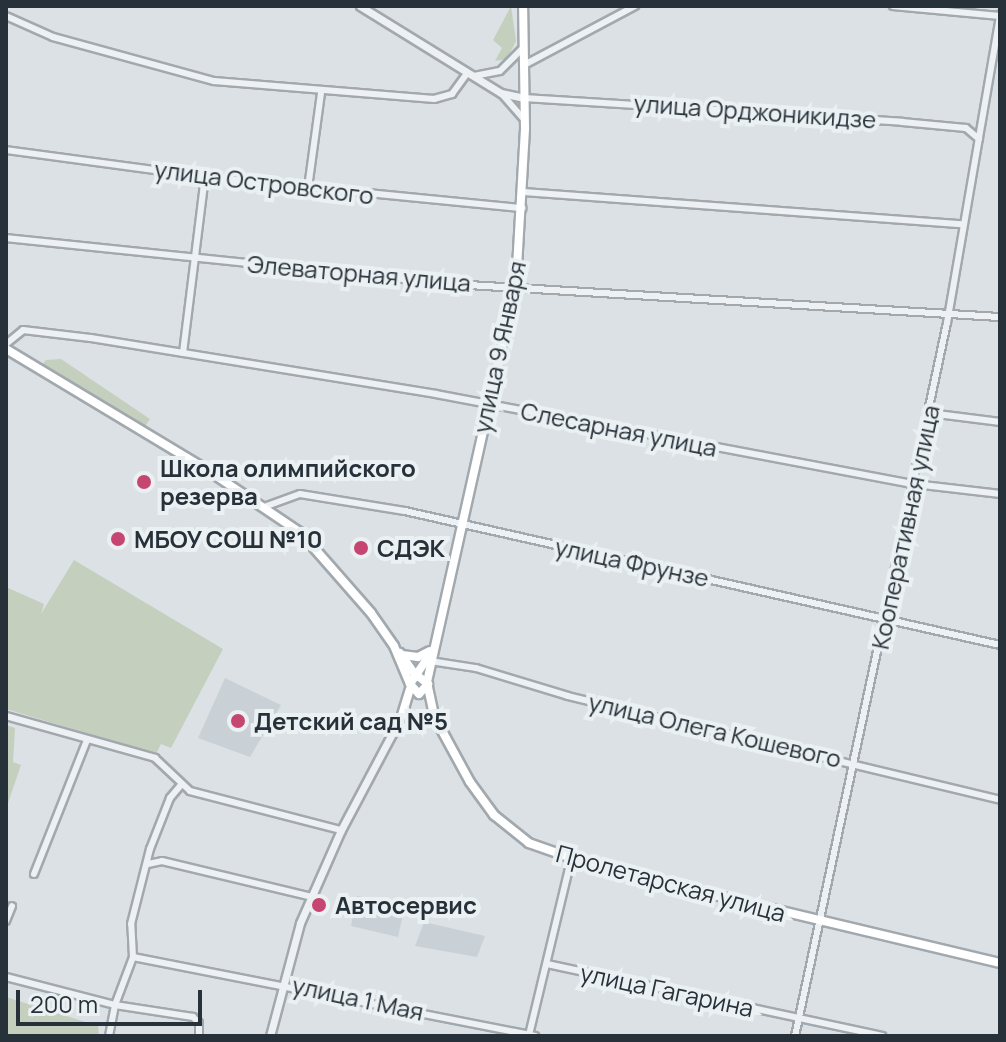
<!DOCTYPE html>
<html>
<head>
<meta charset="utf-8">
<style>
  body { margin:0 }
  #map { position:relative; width:1006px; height:1042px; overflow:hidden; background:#dce1e5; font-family:Manrope,sans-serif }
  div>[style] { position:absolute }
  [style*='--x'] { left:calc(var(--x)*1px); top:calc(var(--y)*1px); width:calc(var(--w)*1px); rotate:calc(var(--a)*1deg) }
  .built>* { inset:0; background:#cad1d6 }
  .green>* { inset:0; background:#c5cfbd }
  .roads { filter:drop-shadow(2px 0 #a2a9ae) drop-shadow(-2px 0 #a2a9ae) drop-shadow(0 2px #a2a9ae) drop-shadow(0 -2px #a2a9ae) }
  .minor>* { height:6px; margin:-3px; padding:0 3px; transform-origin:3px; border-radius:3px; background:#eef1f4 }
  .tertiary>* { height:7px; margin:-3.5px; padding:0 3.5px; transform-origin:3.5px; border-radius:3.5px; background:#eef1f4 }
  .secondary>* { height:8px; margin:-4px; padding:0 4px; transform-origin:4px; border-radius:4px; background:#fff }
  .dots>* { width:22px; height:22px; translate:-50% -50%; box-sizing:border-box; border:4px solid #ebf0f3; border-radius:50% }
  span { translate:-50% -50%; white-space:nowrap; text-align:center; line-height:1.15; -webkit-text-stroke:8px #ebf0f3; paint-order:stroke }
  .street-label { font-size:24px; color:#27313a }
  .poi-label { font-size:24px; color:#27313a; font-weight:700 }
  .left { translate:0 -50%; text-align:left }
  .frame { position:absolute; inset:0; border:8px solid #27313a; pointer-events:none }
  .scale { position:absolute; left:16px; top:990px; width:186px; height:36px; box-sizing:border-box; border:4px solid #27313a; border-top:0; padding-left:10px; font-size:24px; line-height:28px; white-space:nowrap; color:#27313a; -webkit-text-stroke:6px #ebf0f3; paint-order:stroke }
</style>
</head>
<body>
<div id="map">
  <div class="built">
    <div style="clip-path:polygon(225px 678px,281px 705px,250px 757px,198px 738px)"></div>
    <div style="clip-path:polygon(357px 896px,405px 905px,398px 937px,351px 926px)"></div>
    <div style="clip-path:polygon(424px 922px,485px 936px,477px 957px,415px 946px)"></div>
  </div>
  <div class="green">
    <div style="clip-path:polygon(511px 6px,516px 41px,507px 59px,495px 61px,502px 48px,493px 40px)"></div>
    <div style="clip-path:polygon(61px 359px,150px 419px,144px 428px,40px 367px,46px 360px)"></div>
    <div style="clip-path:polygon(74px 560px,223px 649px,171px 748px,161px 744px,156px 754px,6px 709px,6px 587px,44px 604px,41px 614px)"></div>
    <div style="clip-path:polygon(6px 725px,15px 728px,13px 762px,21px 765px,6px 809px)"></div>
    <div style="clip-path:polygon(6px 997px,98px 1026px,99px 1036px,6px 1036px)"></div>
  </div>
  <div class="roads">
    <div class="minor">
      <div style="--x:893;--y:6;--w:107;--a:5.3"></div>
      <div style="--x:6;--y:16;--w:51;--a:24.1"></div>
      <div style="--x:53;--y:37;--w:167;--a:15.3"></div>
      <div style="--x:214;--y:81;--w:221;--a:4.7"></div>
      <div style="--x:434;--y:99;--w:19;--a:-16"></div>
      <div style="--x:452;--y:94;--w:26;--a:-54"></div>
      <div style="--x:524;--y:65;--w:126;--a:-28"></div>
      <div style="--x:474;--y:76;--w:26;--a:-11"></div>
      <div style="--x:500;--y:71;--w:33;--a:-45"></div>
      <div style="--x:501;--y:93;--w:33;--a:49"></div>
      <div style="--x:524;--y:98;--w:379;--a:3.6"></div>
      <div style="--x:902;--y:122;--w:64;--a:5.4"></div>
      <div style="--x:966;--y:128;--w:17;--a:40"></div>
      <div style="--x:6;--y:150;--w:201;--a:7.7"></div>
      <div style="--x:205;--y:177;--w:319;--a:5.6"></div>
      <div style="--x:308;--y:188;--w:96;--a:-82.2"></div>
      <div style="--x:523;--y:192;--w:440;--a:4.2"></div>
      <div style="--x:6;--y:238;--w:448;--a:5.9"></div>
      <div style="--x:452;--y:284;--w:549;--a:3.45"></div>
      <div style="--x:6;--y:344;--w:22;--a:-39"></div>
      <div style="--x:23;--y:330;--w:68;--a:6.7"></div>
      <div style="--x:91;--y:338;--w:350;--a:9.2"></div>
      <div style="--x:436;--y:394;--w:486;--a:10.7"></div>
      <div style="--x:914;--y:484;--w:87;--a:6.6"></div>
      <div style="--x:183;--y:353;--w:177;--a:-82.9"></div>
      <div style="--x:929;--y:413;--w:72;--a:7.2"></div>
      <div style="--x:264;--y:507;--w:38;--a:-20"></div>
      <div style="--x:300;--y:494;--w:106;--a:9.2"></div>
      <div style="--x:405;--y:511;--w:610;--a:12.69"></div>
      <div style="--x:430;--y:661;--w:47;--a:8.7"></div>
      <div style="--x:476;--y:668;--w:96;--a:16.9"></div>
      <div style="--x:568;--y:696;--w:444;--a:13.5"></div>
      <div style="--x:6;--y:716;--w:155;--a:15.7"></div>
      <div style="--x:155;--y:758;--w:48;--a:43.3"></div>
      <div style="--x:190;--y:791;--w:156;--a:14.5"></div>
      <div style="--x:148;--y:864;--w:14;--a:-12"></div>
      <div style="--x:162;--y:861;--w:154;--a:13.5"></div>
      <div style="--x:34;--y:874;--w:144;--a:-68.4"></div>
      <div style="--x:6;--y:921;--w:16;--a:-68"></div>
      <div style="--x:133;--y:957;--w:410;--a:11.1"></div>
      <div style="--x:547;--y:964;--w:343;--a:12.1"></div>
      <div style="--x:6;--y:977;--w:113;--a:14.4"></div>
      <div style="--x:115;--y:1005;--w:51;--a:-69.4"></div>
      <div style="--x:133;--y:957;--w:33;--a:-93"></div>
      <div style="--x:131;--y:924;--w:77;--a:-75.8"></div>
      <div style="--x:150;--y:849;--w:55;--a:-68.6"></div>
      <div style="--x:170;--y:798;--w:17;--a:-50"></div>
      <div style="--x:529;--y:1035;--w:180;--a:-76.5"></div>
      <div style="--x:109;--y:1036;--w:32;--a:-79"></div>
      <div style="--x:115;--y:1005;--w:79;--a:8.7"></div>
      <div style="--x:193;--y:1017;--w:8;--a:45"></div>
      <div style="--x:199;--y:1023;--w:13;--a:90"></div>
      <div style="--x:795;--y:1036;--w:729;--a:-77.97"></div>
      <div style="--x:947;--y:323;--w:313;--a:-80.2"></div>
    </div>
    <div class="tertiary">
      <div style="--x:360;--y:6;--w:166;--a:31.7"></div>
      <div style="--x:501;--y:93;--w:24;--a:12"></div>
      <div style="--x:270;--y:1036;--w:117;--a:-75.1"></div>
      <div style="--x:300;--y:923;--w:102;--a:-66.2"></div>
      <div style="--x:341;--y:830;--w:130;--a:-62.1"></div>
    </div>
    <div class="secondary">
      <div style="--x:6;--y:349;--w:233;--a:31"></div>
      <div style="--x:206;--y:469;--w:115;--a:34"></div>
      <div style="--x:301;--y:533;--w:106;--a:48.8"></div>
      <div style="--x:371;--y:613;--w:40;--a:55.1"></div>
      <div style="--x:394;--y:646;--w:41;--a:67.2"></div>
      <div style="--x:400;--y:653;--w:29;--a:55"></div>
      <div style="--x:402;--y:655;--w:16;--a:7"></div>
      <div style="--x:418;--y:657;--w:13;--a:-27"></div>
      <div style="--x:418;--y:676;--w:13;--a:39"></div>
      <div style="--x:428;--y:684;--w:13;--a:132"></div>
      <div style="--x:419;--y:694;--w:13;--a:-132"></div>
      <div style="--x:410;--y:684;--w:30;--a:-56"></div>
      <div style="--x:427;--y:682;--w:407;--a:-77.4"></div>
      <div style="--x:516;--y:285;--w:157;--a:-86.7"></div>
      <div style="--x:525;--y:128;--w:122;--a:-90.9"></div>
      <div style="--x:428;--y:687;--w:30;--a:78"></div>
      <div style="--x:434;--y:716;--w:75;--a:61.4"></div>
      <div style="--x:470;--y:782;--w:41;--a:54"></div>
      <div style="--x:494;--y:815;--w:45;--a:38.7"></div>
      <div style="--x:529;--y:843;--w:72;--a:19.4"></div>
      <div style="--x:597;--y:867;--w:414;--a:13.4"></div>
      <div style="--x:402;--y:715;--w:27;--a:-73"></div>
    </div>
  </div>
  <div class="dots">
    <div style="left:144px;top:482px;background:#c54670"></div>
    <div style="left:118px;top:539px;background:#c54670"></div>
    <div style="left:361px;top:548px;background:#c54670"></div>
    <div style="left:238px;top:721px;background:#c54670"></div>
    <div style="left:319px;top:905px;background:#c54670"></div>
  </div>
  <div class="street-label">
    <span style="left:755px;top:111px;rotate:4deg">улица Орджоникидзе</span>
    <span style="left:264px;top:182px;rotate:7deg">улица Островского</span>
    <span style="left:359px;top:273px;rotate:5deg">Элеваторная улица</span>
    <span style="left:499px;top:347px;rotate:-78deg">улица 9 Января</span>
    <span style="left:619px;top:429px;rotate:11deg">Слесарная улица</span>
    <span style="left:905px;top:527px;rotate:-78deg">Кооперативная улица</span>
    <span style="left:632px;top:562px;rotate:12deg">улица Фрунзе</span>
    <span style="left:715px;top:730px;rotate:13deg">улица Олега Кошевого</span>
    <span style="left:671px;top:883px;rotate:15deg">Пролетарская улица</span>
    <span style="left:667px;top:990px;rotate:12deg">улица Гагарина</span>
    <span style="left:358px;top:998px;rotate:12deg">улица 1 Мая</span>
  </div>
  <div class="poi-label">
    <span class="left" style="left:160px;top:482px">Школа олимпийского<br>резерва</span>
    <span class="left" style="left:134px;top:539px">МБОУ СОШ №10</span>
    <span class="left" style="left:377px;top:548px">СДЭК</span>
    <span class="left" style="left:254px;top:721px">Детский сад №5</span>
    <span class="left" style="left:335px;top:905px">Автосервис</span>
  </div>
  <div class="frame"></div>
  <div class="scale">200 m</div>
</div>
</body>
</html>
